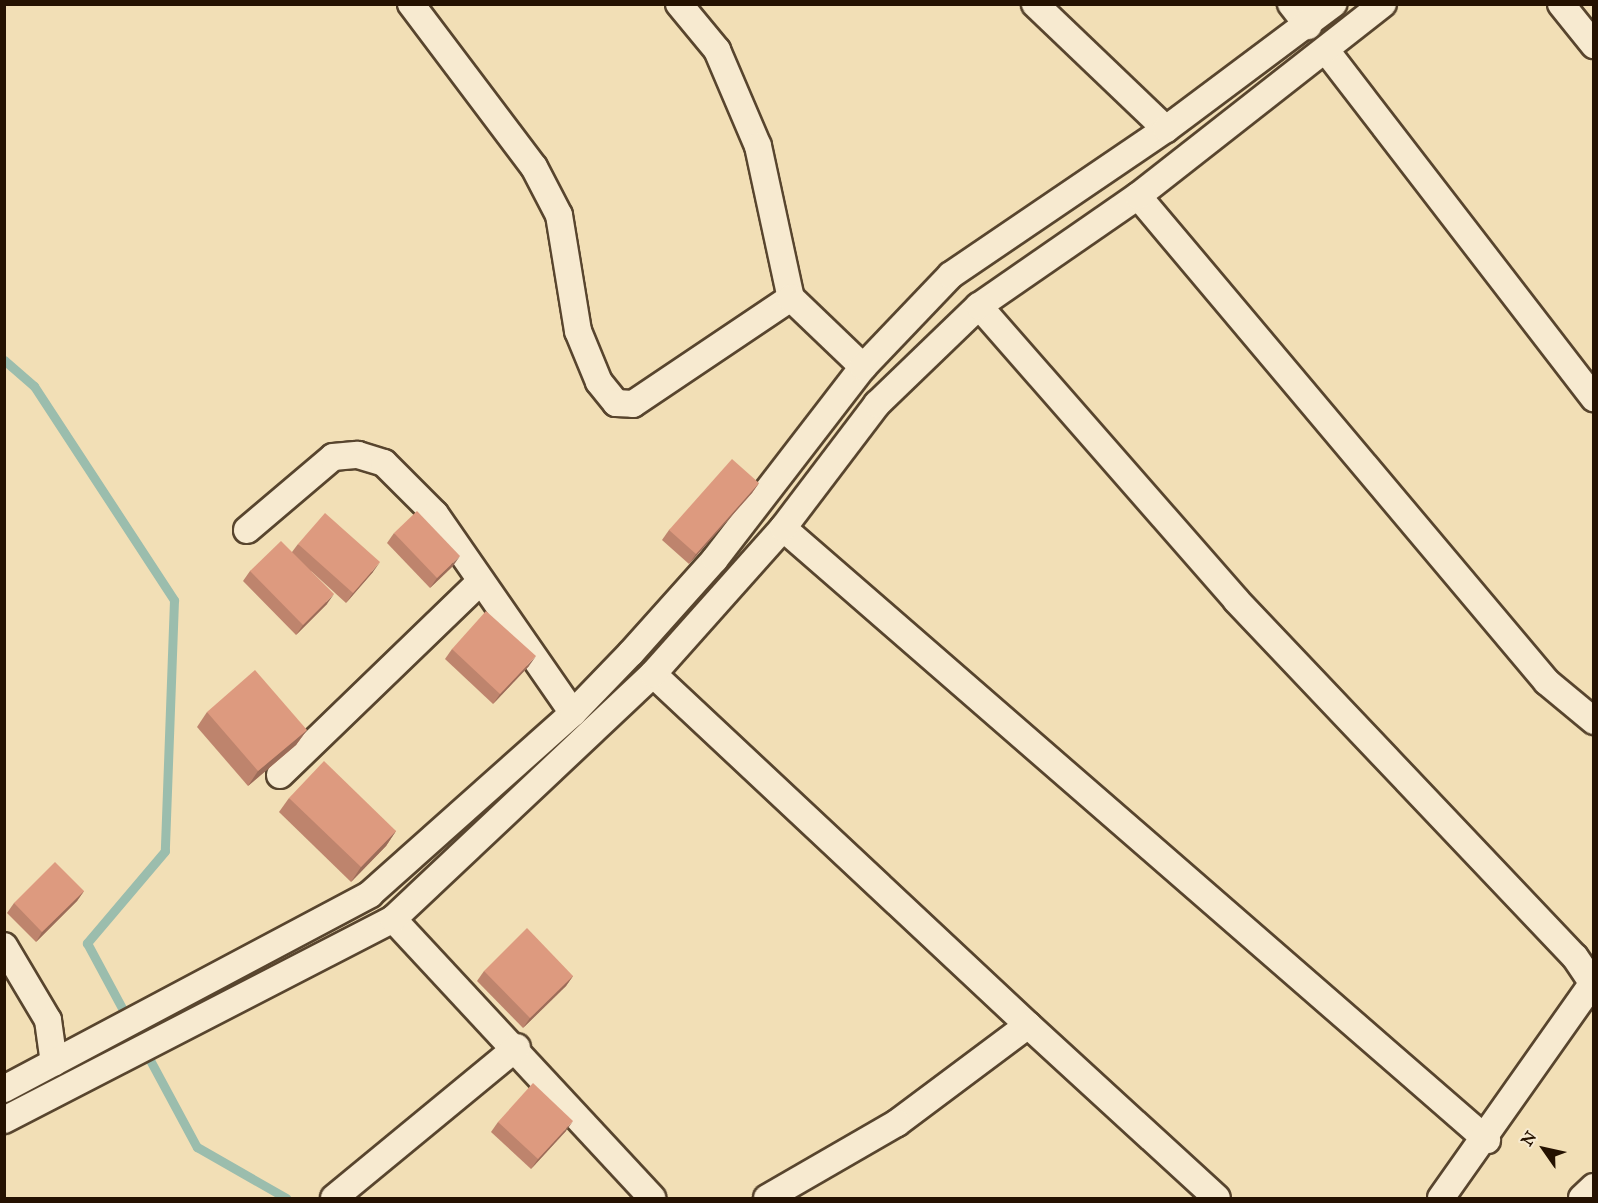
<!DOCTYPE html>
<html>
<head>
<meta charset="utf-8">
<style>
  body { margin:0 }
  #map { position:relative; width:1598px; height:1203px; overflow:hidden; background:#f2dfb6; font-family:"IM FELL Great Primer",serif }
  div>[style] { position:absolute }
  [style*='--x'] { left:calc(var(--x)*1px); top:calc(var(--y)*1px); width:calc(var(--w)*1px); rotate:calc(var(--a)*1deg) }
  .stream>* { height:9px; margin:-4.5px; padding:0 4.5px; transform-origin:4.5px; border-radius:4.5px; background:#9bbdad }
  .roads { filter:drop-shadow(2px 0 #58452e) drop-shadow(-2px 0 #58452e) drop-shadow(0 2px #58452e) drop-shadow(0 -2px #58452e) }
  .street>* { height:26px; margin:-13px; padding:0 13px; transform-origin:13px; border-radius:13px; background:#f7ead0 }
  .wall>* { inset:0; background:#be846d }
  .shaded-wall>* { inset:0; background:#9b6c59 }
  .building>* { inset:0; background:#dd9a7f }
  span { translate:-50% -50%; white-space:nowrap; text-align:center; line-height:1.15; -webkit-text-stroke:4.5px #f7ead0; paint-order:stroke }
  .frame { position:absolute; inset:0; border:6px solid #251201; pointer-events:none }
  .north { position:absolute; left:1514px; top:1119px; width:60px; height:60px; -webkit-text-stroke:4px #f7ead0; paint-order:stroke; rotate:304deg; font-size:16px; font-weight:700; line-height:24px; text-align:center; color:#251201 }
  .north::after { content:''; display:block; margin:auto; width:21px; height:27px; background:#251201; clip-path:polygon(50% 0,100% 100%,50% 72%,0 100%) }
</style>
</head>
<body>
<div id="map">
  <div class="stream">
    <div style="--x:4;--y:360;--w:40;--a:41"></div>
    <div style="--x:34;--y:386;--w:256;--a:56.8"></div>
    <div style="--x:174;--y:600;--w:251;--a:92.1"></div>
    <div style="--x:165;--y:851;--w:121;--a:130.3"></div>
    <div style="--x:87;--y:943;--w:232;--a:61.7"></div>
    <div style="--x:197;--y:1147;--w:103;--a:29.8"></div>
  </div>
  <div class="roads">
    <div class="street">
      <div style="--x:411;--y:4;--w:204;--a:53"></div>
      <div style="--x:534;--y:167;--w:54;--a:62.5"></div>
      <div style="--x:559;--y:215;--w:118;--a:80.7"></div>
      <div style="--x:578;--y:331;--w:55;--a:67.6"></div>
      <div style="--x:599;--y:382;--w:27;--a:51"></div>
      <div style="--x:616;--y:403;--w:17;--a:3"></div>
      <div style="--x:633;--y:404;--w:190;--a:-33.9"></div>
      <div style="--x:679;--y:4;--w:60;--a:50.4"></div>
      <div style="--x:717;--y:50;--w:104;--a:66.9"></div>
      <div style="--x:758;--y:146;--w:156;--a:77.8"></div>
      <div style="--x:791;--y:298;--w:100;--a:43.8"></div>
      <div style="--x:1035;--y:4;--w:181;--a:43.7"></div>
      <div style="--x:1291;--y:4;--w:28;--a:52"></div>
      <div style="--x:1561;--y:4;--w:53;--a:51.2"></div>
      <div style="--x:1328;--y:53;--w:436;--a:52.4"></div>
      <div style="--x:1138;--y:196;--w:635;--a:49.92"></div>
      <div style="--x:1547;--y:682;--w:61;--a:39.7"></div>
      <div style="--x:979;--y:306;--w:390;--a:48.8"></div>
      <div style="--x:1236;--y:600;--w:492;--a:46.5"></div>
      <div style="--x:1575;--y:957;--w:30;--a:56"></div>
      <div style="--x:783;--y:528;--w:933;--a:41"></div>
      <div style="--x:247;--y:530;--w:113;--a:-40.3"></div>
      <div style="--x:333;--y:457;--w:25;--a:-5"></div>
      <div style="--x:358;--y:455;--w:27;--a:17"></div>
      <div style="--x:384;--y:463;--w:72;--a:45"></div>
      <div style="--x:435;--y:514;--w:242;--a:55.3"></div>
      <div style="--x:653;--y:674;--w:514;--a:43.11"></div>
      <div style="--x:1028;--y:1025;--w:164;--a:143.2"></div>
      <div style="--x:897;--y:1123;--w:150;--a:150"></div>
      <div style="--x:280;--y:775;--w:278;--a:-44"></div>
      <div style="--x:393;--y:919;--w:381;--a:47.1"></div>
      <div style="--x:4;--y:946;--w:86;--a:59.3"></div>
      <div style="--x:48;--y:1020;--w:43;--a:82.1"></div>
      <div style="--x:1028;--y:1025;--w:256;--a:42.5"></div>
      <div style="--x:4;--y:1089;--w:415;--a:-28"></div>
      <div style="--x:370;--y:894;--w:272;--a:-41.7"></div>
      <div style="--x:573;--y:713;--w:83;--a:-46"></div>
      <div style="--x:631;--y:653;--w:126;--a:-48.2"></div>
      <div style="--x:715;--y:559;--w:242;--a:-52.4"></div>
      <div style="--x:863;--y:367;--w:127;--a:-46.3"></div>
      <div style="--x:951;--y:275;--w:260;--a:-34.2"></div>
      <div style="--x:1166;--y:129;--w:209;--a:-36.8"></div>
      <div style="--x:4;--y:1120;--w:438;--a:-27.3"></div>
      <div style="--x:393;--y:919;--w:357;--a:-43.3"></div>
      <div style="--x:653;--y:674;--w:195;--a:-48.3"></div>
      <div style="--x:783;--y:528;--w:156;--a:-52.8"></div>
      <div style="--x:877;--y:404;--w:141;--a:-43.9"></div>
      <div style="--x:979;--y:306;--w:193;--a:-34.7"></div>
      <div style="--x:1138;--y:196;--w:311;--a:-38.1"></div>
      <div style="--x:334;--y:1198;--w:237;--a:-39.5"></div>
      <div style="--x:1441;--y:1198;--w:266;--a:-54.8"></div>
      <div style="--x:1582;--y:1198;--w:16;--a:-43"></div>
    </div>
  </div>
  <div class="wall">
    <div style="clip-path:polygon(759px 483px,752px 493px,689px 564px,662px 540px,669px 530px)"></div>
    <div style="clip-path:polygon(394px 533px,453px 566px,430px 588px,387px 543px)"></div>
    <div style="clip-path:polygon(298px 544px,373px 572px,346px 603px,311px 571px,327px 604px,296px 635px,243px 581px,250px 571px,292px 552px)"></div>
    <div style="clip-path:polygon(452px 649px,529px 666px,493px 704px,445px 659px)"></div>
    <div style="clip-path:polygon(207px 712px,307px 730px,296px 745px,248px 786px,197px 727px)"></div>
    <div style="clip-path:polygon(289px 798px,396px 831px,386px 846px,351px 882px,279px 812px)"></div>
    <div style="clip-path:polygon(84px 891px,77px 901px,36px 942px,7px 913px,14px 903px)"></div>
    <div style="clip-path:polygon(484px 971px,573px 976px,566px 986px,523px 1028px,477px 981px)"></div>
    <div style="clip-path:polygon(498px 1122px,566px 1131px,531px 1169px,491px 1132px)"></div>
  </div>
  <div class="shaded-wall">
    <div style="clip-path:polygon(759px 483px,752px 493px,689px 564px,696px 554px)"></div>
    <div style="clip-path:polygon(460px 556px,453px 566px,430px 588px,437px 578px)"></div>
    <div style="clip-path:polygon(380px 562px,373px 572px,346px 603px,353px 593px)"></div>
    <div style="clip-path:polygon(334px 594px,327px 604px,296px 635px,303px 625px)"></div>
    <div style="clip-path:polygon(536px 656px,529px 666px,493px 704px,500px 694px)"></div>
    <div style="clip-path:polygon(307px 730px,296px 745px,248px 786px,258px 771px)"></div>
    <div style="clip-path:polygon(396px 831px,386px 846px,351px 882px,361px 867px)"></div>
    <div style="clip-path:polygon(84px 891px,77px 901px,36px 942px,42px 932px)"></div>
    <div style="clip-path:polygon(573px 976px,566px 986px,523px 1028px,530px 1018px)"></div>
    <div style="clip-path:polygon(573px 1121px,566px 1131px,531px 1169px,538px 1159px)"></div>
  </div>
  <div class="building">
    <div style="clip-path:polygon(732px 459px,759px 483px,696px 554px,669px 530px)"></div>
    <div style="clip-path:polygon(417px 511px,460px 556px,437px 578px,394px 533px)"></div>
    <div style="clip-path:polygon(325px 513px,380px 562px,353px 593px,298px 544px)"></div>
    <div style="clip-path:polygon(281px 541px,334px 594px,303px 625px,250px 571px)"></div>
    <div style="clip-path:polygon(486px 611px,536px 656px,500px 694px,452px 649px)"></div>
    <div style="clip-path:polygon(255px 670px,307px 730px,258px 771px,207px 712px)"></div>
    <div style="clip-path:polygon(324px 761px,396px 831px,361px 867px,289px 798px)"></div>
    <div style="clip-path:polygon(55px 862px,84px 891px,42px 932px,14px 903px)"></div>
    <div style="clip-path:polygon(527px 928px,573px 976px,530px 1018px,484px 971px)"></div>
    <div style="clip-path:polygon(533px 1083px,573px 1121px,538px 1159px,498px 1122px)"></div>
  </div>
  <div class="frame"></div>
  <div class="north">N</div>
</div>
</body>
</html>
